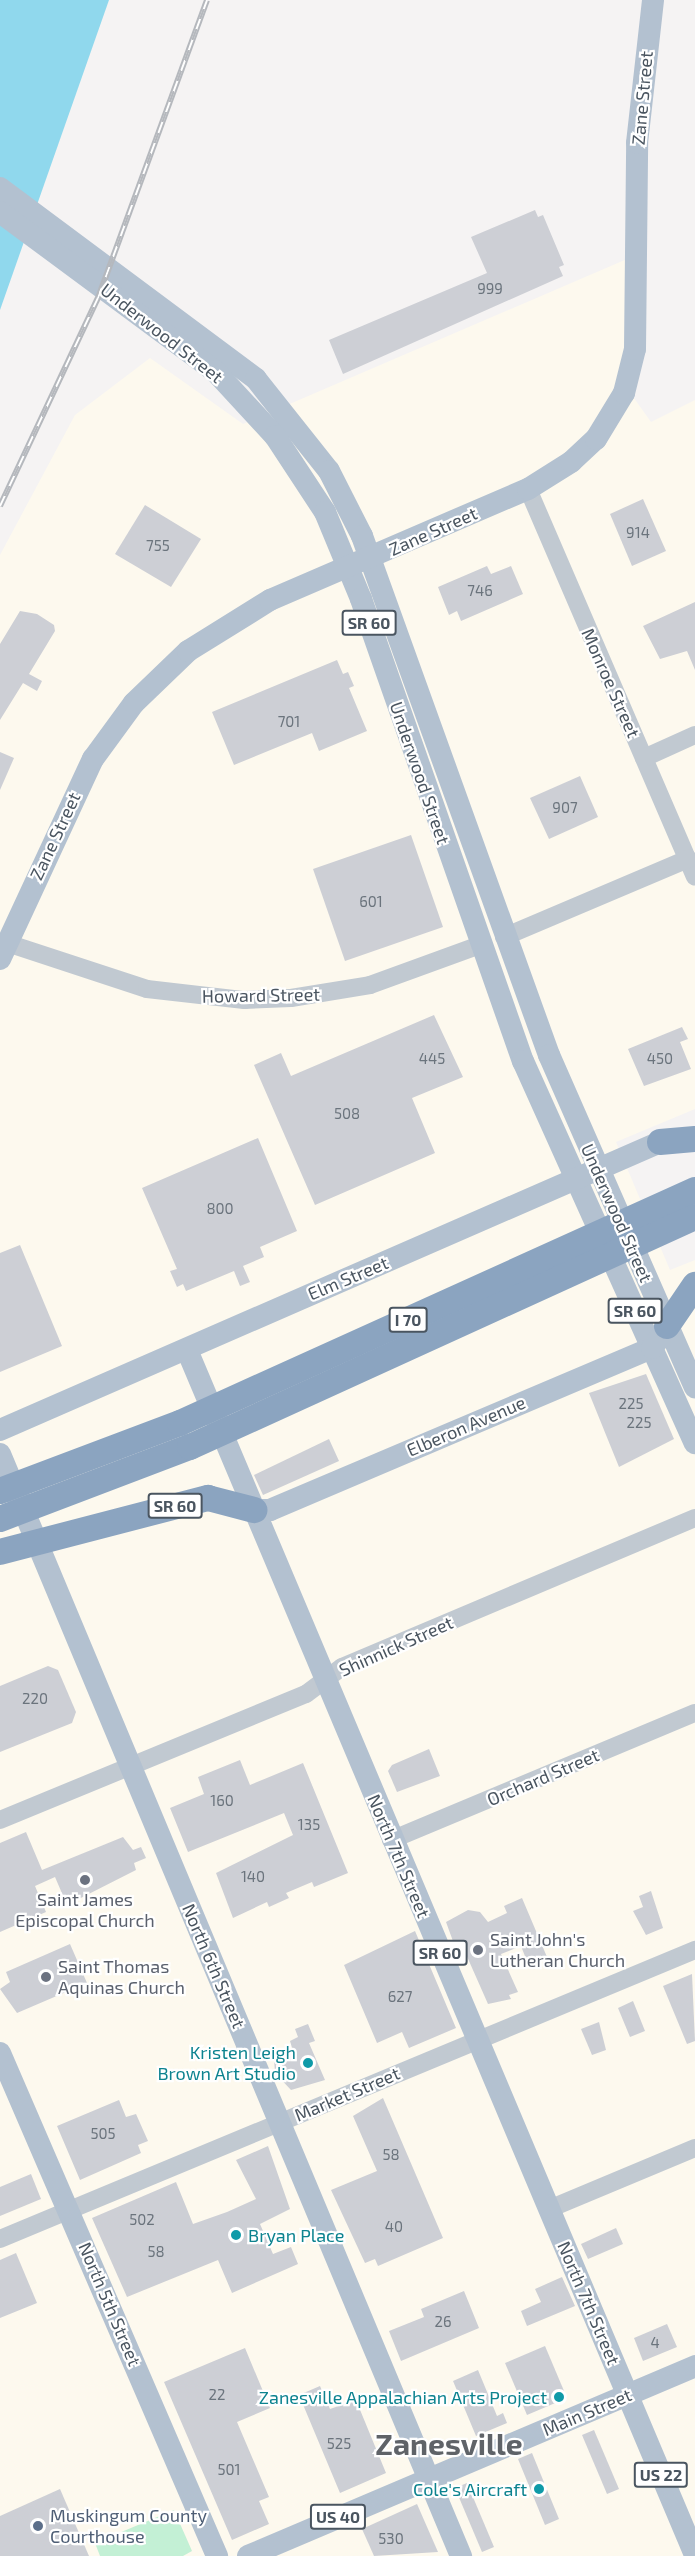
<!DOCTYPE html>
<html>
<head>
<meta charset="utf-8">
<style>
  body { margin:0 }
  #map { position:relative; width:695px; height:2556px; overflow:hidden; background:#f5f3f3; font-family:"Exo 2",sans-serif }
  div>[style] { position:absolute }
  [style*='--x'] { left:calc(var(--x)*1px); top:calc(var(--y)*1px); width:calc(var(--w)*1px); rotate:calc(var(--a)*1deg) }
  .commercial>* { inset:0; background:#fdf9ee }
  .green>* { inset:0; background:#c3f0d5 }
  .water>* { inset:0; background:#90d8ed }
  .building>* { inset:0; background:#cdcfd5 }
  .minor>* { height:18px; margin:-9px; padding:0 9px; transform-origin:9px; border-radius:9px; background:#c1c9d1 }
  .major>* { height:22px; margin:-11px; padding:0 11px; transform-origin:11px; border-radius:11px; background:#b3c1d0 }
  .highway>* { height:26px; margin:-13px; padding:0 13px; transform-origin:13px; border-radius:13px; background:#8ba4c0 }
  .rail>* { height:6px; margin-top:-3px; transform-origin:0; background:repeating-linear-gradient(90deg,#fff 0 11px,#b5b8bd 0 22px); box-sizing:border-box; border-block:2px solid #b5b8bd }
  .dots>* { width:16px; height:16px; translate:-50% -50%; box-sizing:border-box; border:3px solid #fff; border-radius:50% }
  span { translate:-50% -50%; white-space:nowrap; text-align:center; line-height:1.15; -webkit-text-stroke:4.5px #fff; paint-order:stroke }
  .number-label { font-size:15px; color:#6b747d }
  .number-label span { -webkit-text-stroke-width:0 }
  .shield-label span { padding:2px 4px; background:#fff; border:2px solid; border-radius:4px; -webkit-text-stroke-width:0 }
  .shield-label { font-size:16px; color:#4a5560; font-weight:700 }
  .street-label { font-size:18px; color:#4a5560 }
  .worship-label { font-size:18px; color:#5b616d }
  .left { translate:0 -50%; text-align:left }
  .culture-label { font-size:18px; color:#0d838f }
  .right { translate:-100% -50%; text-align:right }
  .service-label { font-size:18px; color:#4e5e75 }
  .town-label { font-size:30px; color:#5f6368; font-weight:700 }
</style>
</head>
<body>
<div id="map">
  <div class="commercial">
    <div style="clip-path:polygon(627px 259px,629px 330px,621px 380px,651px 422px,695px 400px,695px 1109px,616px 1142px,670px 1270px,695px 1260px,695px 2556px,0 2556px,0 555px,75px 415px,150px 358px,243px 424px)"></div>
  </div>
  <div class="green">
    <div style="clip-path:polygon(174px 2510px,192px 2551px,183px 2556px,100px 2556px,95px 2543px)"></div>
  </div>
  <div class="water">
    <div style="clip-path:polygon(0 0,109px 0,0 310px)"></div>
  </div>
  <div class="building">
    <div style="clip-path:polygon(535px 210px,538px 217px,543px 215px,564px 265px,559px 267px,563px 276px,343px 374px,329px 340px,487px 273px,471px 237px)"></div>
    <div style="clip-path:polygon(643px 499px,666px 551px,632px 566px,610px 514px)"></div>
    <div style="clip-path:polygon(145px 505px,201px 539px,171px 587px,115px 554px)"></div>
    <div style="clip-path:polygon(487px 566px,491px 574px,511px 566px,523px 594px,461px 621px,457px 611px,449px 615px,438px 587px)"></div>
    <div style="clip-path:polygon(695px 602px,695px 670px,687px 651px,660px 659px,643px 626px)"></div>
    <div style="clip-path:polygon(20px 611px,37px 614px,54px 625px,55px 631px,29px 674px,42px 681px,37px 691px,23px 683px,0 720px,0 644px)"></div>
    <div style="clip-path:polygon(337px 660px,343px 674px,348px 672px,354px 686px,349px 688px,367px 731px,319px 751px,312px 733px,234px 765px,212px 712px)"></div>
    <div style="clip-path:polygon(0 752px,14px 758px,0 790px)"></div>
    <div style="clip-path:polygon(580px 776px,598px 817px,549px 839px,530px 798px)"></div>
    <div style="clip-path:polygon(411px 835px,443px 927px,345px 961px,313px 869px)"></div>
    <div style="clip-path:polygon(434px 1015px,463px 1077px,412px 1098px,435px 1153px,315px 1205px,254px 1065px,281px 1053px,291px 1076px)"></div>
    <div style="clip-path:polygon(682px 1027px,688px 1039px,680px 1042px,691px 1069px,644px 1086px,628px 1049px)"></div>
    <div style="clip-path:polygon(258px 1138px,297px 1231px,260px 1247px,264px 1257px,243px 1266px,250px 1282px,240px 1286px,234px 1271px,186px 1291px,183px 1284px,177px 1287px,170px 1271px,177px 1269px,142px 1188px)"></div>
    <div style="clip-path:polygon(20px 1245px,62px 1346px,0 1372px,0 1253px)"></div>
    <div style="clip-path:polygon(646px 1374px,674px 1439px,619px 1467px,589px 1393px)"></div>
    <div style="clip-path:polygon(329px 1439px,339px 1461px,263px 1495px,254px 1475px)"></div>
    <div style="clip-path:polygon(48px 1666px,58px 1670px,76px 1712px,72px 1723px,0 1752px,0 1686px)"></div>
    <div style="clip-path:polygon(429px 1749px,440px 1776px,397px 1792px,388px 1771px,392px 1765px)"></div>
    <div style="clip-path:polygon(240px 1760px,250px 1785px,303px 1763px,348px 1873px,314px 1887px,312px 1882px,286px 1893px,289px 1898px,269px 1907px,267px 1902px,233px 1918px,216px 1873px,293px 1835px,284px 1813px,188px 1852px,170px 1808px,204px 1794px,198px 1777px)"></div>
    <div style="clip-path:polygon(26px 1832px,42px 1870px,123px 1837px,133px 1850px,141px 1847px,146px 1858px,134px 1863px,136px 1870px,67px 1905px,55px 1877px,35px 1886px,46px 1912px,0 1932px,0 1843px)"></div>
    <div style="clip-path:polygon(651px 1891px,663px 1928px,646px 1935px,633px 1911px,643px 1907px,639px 1896px)"></div>
    <div style="clip-path:polygon(522px 1898px,547px 1957px,528px 1964px,521px 1946px,501px 1954px,518px 1992px,509px 1995px,511px 1999px,488px 2004px,465px 1952px,458px 1955px,446px 1922px,468px 1910px,480px 1912px,488px 1922px,507px 1913px,504px 1906px)"></div>
    <div style="clip-path:polygon(415px 1931px,456px 2028px,409px 2048px,402px 2032px,377px 2043px,344px 1965px)"></div>
    <div style="clip-path:polygon(70px 1944px,87px 1983px,17px 2013px,0 1989px,10px 1982px,6px 1972px)"></div>
    <div style="clip-path:polygon(692px 1974px,695px 2041px,687px 2044px,663px 1986px)"></div>
    <div style="clip-path:polygon(633px 2001px,645px 2031px,630px 2037px,618px 2008px)"></div>
    <div style="clip-path:polygon(599px 2022px,606px 2050px,592px 2055px,581px 2029px)"></div>
    <div style="clip-path:polygon(308px 2024px,315px 2041px,309px 2043px,325px 2080px,291px 2090px,275px 2073px,274px 2059px,293px 2051px,290px 2041px,298px 2037px,295px 2029px)"></div>
    <div style="clip-path:polygon(383px 2098px,443px 2238px,378px 2266px,375px 2259px,365px 2263px,331px 2190px,377px 2171px,353px 2116px)"></div>
    <div style="clip-path:polygon(119px 2100px,126px 2117px,136px 2114px,148px 2141px,138px 2145px,141px 2153px,80px 2180px,57px 2126px)"></div>
    <div style="clip-path:polygon(268px 2146px,290px 2209px,260px 2224px,273px 2254px,291px 2247px,298px 2264px,232px 2293px,218px 2260px,127px 2297px,92px 2218px,176px 2182px,193px 2224px,227px 2212px,256px 2199px,236px 2160px)"></div>
    <div style="clip-path:polygon(31px 2174px,41px 2199px,0 2216px,0 2187px)"></div>
    <div style="clip-path:polygon(616px 2228px,623px 2244px,588px 2259px,581px 2244px)"></div>
    <div style="clip-path:polygon(16px 2253px,37px 2303px,0 2318px,0 2260px)"></div>
    <div style="clip-path:polygon(562px 2277px,575px 2306px,527px 2326px,521px 2311px,541px 2302px,535px 2289px)"></div>
    <div style="clip-path:polygon(464px 2291px,479px 2328px,401px 2361px,389px 2331px,424px 2317px,421px 2309px)"></div>
    <div style="clip-path:polygon(667px 2324px,677px 2347px,643px 2361px,634px 2338px)"></div>
    <div style="clip-path:polygon(545px 2346px,567px 2398px,527px 2415px,505px 2363px)"></div>
    <div style="clip-path:polygon(245px 2348px,270px 2408px,237px 2422px,269px 2497px,259px 2501px,269px 2524px,232px 2540px,164px 2382px)"></div>
    <div style="clip-path:polygon(478px 2370px,497px 2416px,503px 2413px,507px 2423px,476px 2436px,453px 2381px)"></div>
    <div style="clip-path:polygon(320px 2386px,330px 2409px,356px 2400px,386px 2473px,340px 2493px,299px 2395px)"></div>
    <div style="clip-path:polygon(594px 2430px,619px 2489px,607px 2494px,582px 2435px)"></div>
    <div style="clip-path:polygon(532px 2453px,559px 2519px,545px 2525px,518px 2459px)"></div>
    <div style="clip-path:polygon(467px 2483px,494px 2547px,482px 2552px,455px 2488px)"></div>
    <div style="clip-path:polygon(60px 2489px,89px 2556px,0 2556px,0 2516px)"></div>
    <div style="clip-path:polygon(417px 2504px,438px 2552px,374px 2556px,362px 2529px)"></div>
  </div>
  <div class="minor">
    <div style="--x:528;--y:489;--w:422;--a:66.7"></div>
    <div style="--x:644;--y:758;--w:56;--a:-24.3"></div>
    <div style="--x:504;--y:937;--w:200;--a:-23"></div>
    <div style="--x:7;--y:943;--w:147;--a:18.2"></div>
    <div style="--x:147;--y:989;--w:98;--a:6.5"></div>
    <div style="--x:244;--y:1000;--w:47;--a:-2.4"></div>
    <div style="--x:291;--y:998;--w:80;--a:-9.3"></div>
    <div style="--x:370;--y:985;--w:117;--a:-20"></div>
    <div style="--x:0;--y:1820;--w:331;--a:-22.4"></div>
    <div style="--x:306;--y:1694;--w:45;--a:-36.9"></div>
    <div style="--x:342;--y:1667;--w:383;--a:-22.9"></div>
    <div style="--x:391;--y:1840;--w:329;--a:-22.7"></div>
    <div style="--x:549;--y:2209;--w:158;--a:-22.7"></div>
    <div style="--x:0;--y:2239;--w:753;--a:-22.58"></div>
  </div>
  <div class="major">
    <div style="--x:0;--y:188;--w:319;--a:36.7"></div>
    <div style="--x:256;--y:379;--w:117;--a:51.6"></div>
    <div style="--x:329;--y:471;--w:73;--a:63.1"></div>
    <div style="--x:362;--y:536;--w:552;--a:70.19"></div>
    <div style="--x:549;--y:1055;--w:363;--a:66.3"></div>
    <div style="--x:0;--y:212;--w:267;--a:36.5"></div>
    <div style="--x:215;--y:371;--w:88;--a:47.3"></div>
    <div style="--x:275;--y:436;--w:91;--a:56.7"></div>
    <div style="--x:325;--y:512;--w:94;--a:67.5"></div>
    <div style="--x:361;--y:599;--w:490;--a:70.7"></div>
    <div style="--x:523;--y:1061;--w:419;--a:65.8"></div>
    <div style="--x:0;--y:959;--w:221;--a:-65.1"></div>
    <div style="--x:93;--y:759;--w:69;--a:-53.8"></div>
    <div style="--x:134;--y:703;--w:75;--a:-43.9"></div>
    <div style="--x:188;--y:651;--w:97;--a:-31.9"></div>
    <div style="--x:270;--y:600;--w:281;--a:-23.3"></div>
    <div style="--x:528;--y:489;--w:51;--a:-32.1"></div>
    <div style="--x:571;--y:462;--w:34;--a:-43"></div>
    <div style="--x:596;--y:439;--w:54;--a:-58.7"></div>
    <div style="--x:624;--y:393;--w:45;--a:-76"></div>
    <div style="--x:635;--y:349;--w:206;--a:-89.4"></div>
    <div style="--x:637;--y:143;--w:144;--a:-83.6"></div>
    <div style="--x:187;--y:1350;--w:1308;--a:67.14"></div>
    <div style="--x:0;--y:1430;--w:720;--a:-23.57"></div>
    <div style="--x:0;--y:1454;--w:1195;--a:67.3"></div>
    <div style="--x:254;--y:1510;--w:16;--a:0"></div>
    <div style="--x:270;--y:1510;--w:415;--a:-23"></div>
    <div style="--x:652;--y:1348;--w:15;--a:-53"></div>
    <div style="--x:0;--y:2053;--w:548;--a:66.66"></div>
    <div style="--x:248;--y:2556;--w:486;--a:-23"></div>
  </div>
  <div class="highway">
    <div style="--x:660;--y:1142;--w:35;--a:-5"></div>
    <div style="--x:667;--y:1326;--w:50;--a:-55.7"></div>
    <div style="--x:0;--y:1491;--w:192;--a:-20.7"></div>
    <div style="--x:180;--y:1423;--w:565;--a:-24.34"></div>
    <div style="--x:0;--y:1519;--w:203;--a:-20.8"></div>
    <div style="--x:190;--y:1447;--w:555;--a:-24.49"></div>
    <div style="--x:0;--y:1552;--w:215;--a:-14.6"></div>
    <div style="--x:208;--y:1498;--w:48;--a:14.6"></div>
  </div>
  <div class="rail">
    <div style="--x:0;--y:506;--w:230;--a:-64.8"></div>
    <div style="--x:98;--y:298;--w:317;--a:-69.9"></div>
  </div>
  <div class="dots">
    <div style="left:85px;top:1880px;background:#6b7280"></div>
    <div style="left:478px;top:1950px;background:#6b7280"></div>
    <div style="left:46px;top:1977px;background:#6b7280"></div>
    <div style="left:308px;top:2063px;background:#0f9aa8"></div>
    <div style="left:236px;top:2235px;background:#0f9aa8"></div>
    <div style="left:559px;top:2397px;background:#0f9aa8"></div>
    <div style="left:539px;top:2489px;background:#0f9aa8"></div>
    <div style="left:38px;top:2526px;background:#5c6f8a"></div>
  </div>
  <div class="number-label">
    <span style="left:490px;top:289px">999</span>
    <span style="left:638px;top:533px">914</span>
    <span style="left:158px;top:546px">755</span>
    <span style="left:480px;top:591px">746</span>
    <span style="left:289px;top:722px">701</span>
    <span style="left:565px;top:808px">907</span>
    <span style="left:371px;top:902px">601</span>
    <span style="left:432px;top:1059px">445</span>
    <span style="left:660px;top:1059px">450</span>
    <span style="left:347px;top:1114px">508</span>
    <span style="left:220px;top:1209px">800</span>
    <span style="left:631px;top:1404px">225</span>
    <span style="left:639px;top:1423px">225</span>
    <span style="left:35px;top:1699px">220</span>
    <span style="left:222px;top:1801px">160</span>
    <span style="left:309px;top:1825px">135</span>
    <span style="left:253px;top:1877px">140</span>
    <span style="left:400px;top:1997px">627</span>
    <span style="left:103px;top:2134px">505</span>
    <span style="left:391px;top:2155px">58</span>
    <span style="left:142px;top:2220px">502</span>
    <span style="left:394px;top:2227px">40</span>
    <span style="left:156px;top:2252px">58</span>
    <span style="left:443px;top:2322px">26</span>
    <span style="left:655px;top:2343px">4</span>
    <span style="left:217px;top:2395px">22</span>
    <span style="left:339px;top:2444px">525</span>
    <span style="left:229px;top:2470px">501</span>
    <span style="left:391px;top:2539px">530</span>
  </div>
  <div class="shield-label">
    <span style="left:369px;top:623px">SR 60</span>
    <span style="left:635px;top:1311px">SR 60</span>
    <span style="left:408px;top:1320px">I 70</span>
    <span style="left:175px;top:1506px">SR 60</span>
    <span style="left:440px;top:1953px">SR 60</span>
    <span style="left:661px;top:2475px">US 22</span>
    <span style="left:338px;top:2517px">US 40</span>
  </div>
  <div class="street-label">
    <span style="left:642px;top:98px;rotate:-85deg">Zane Street</span>
    <span style="left:162px;top:333px;rotate:38deg">Underwood Street</span>
    <span style="left:433px;top:531px;rotate:-24deg">Zane Street</span>
    <span style="left:611px;top:683px;rotate:66deg">Monroe Street</span>
    <span style="left:420px;top:773px;rotate:71deg">Underwood Street</span>
    <span style="left:55px;top:836px;rotate:-65deg">Zane Street</span>
    <span style="left:261px;top:995px;rotate:-1deg">Howard Street</span>
    <span style="left:617px;top:1213px;rotate:66deg">Underwood Street</span>
    <span style="left:348px;top:1278px;rotate:-23deg">Elm Street</span>
    <span style="left:466px;top:1426px;rotate:-23deg">Elberon Avenue</span>
    <span style="left:396px;top:1646px;rotate:-24deg">Shinnick Street</span>
    <span style="left:543px;top:1777px;rotate:-23deg">Orchard Street</span>
    <span style="left:399px;top:1856px;rotate:67deg">North 7th Street</span>
    <span style="left:214px;top:1966px;rotate:67deg">North 6th Street</span>
    <span style="left:347px;top:2094px;rotate:-23deg">Market Street</span>
    <span style="left:589px;top:2303px;rotate:67deg">North 7th Street</span>
    <span style="left:110px;top:2304px;rotate:67deg">North 5th Street</span>
    <span style="left:587px;top:2412px;rotate:-23deg">Main Street</span>
  </div>
  <div class="worship-label">
    <span style="left:85px;top:1910px">Saint James<br>Episcopal Church</span>
    <span class="left" style="left:490px;top:1950px">Saint John's<br>Lutheran Church</span>
    <span class="left" style="left:58px;top:1977px">Saint Thomas<br>Aquinas Church</span>
  </div>
  <div class="culture-label">
    <span class="right" style="left:296px;top:2063px">Kristen Leigh<br>Brown Art Studio</span>
    <span class="left" style="left:248px;top:2235px">Bryan Place</span>
    <span class="right" style="left:547px;top:2397px">Zanesville Appalachian Arts Project</span>
    <span class="right" style="left:527px;top:2489px">Cole's Aircraft</span>
  </div>
  <div class="service-label">
    <span class="left" style="left:50px;top:2526px">Muskingum County<br>Courthouse</span>
  </div>
  <div class="town-label">
    <span style="left:449px;top:2443px">Zanesville</span>
  </div>
</div>
</body>
</html>
